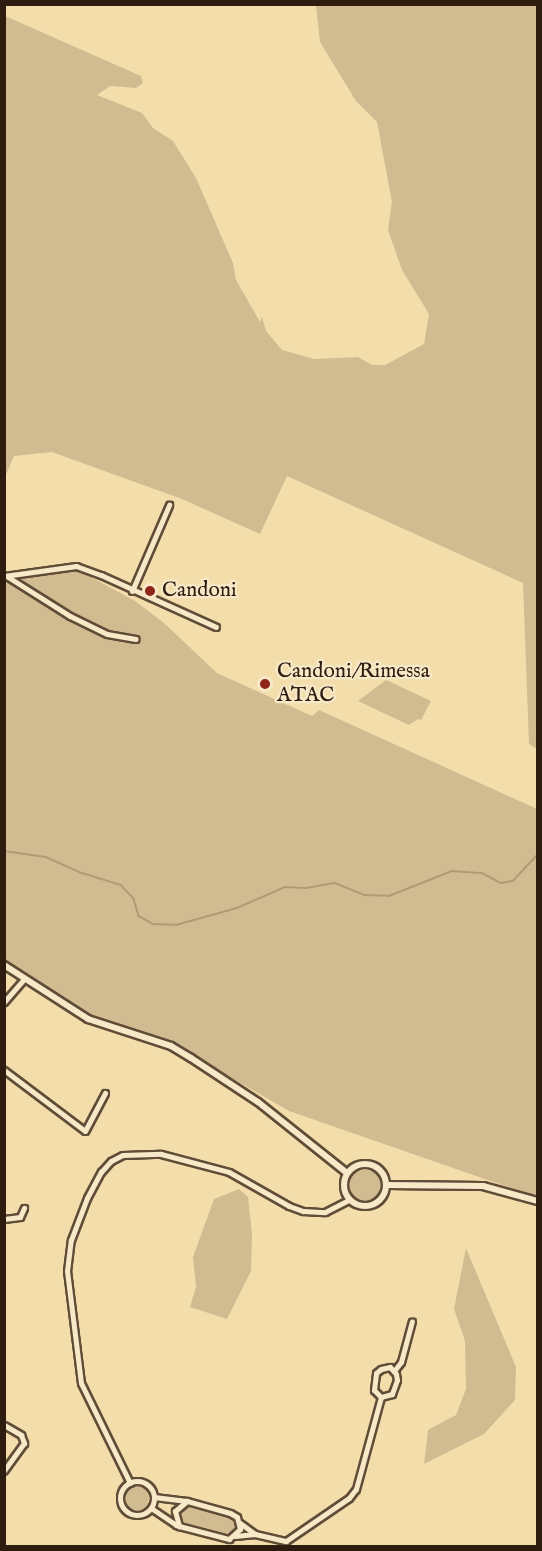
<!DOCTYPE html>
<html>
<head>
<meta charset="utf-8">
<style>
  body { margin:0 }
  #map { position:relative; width:542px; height:1551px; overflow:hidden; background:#f2ddab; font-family:"IM FELL English",serif }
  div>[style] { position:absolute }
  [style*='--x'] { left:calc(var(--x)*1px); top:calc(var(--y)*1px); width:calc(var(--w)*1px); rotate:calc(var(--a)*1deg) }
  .green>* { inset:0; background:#d1bc91 }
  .round { border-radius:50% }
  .stream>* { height:1.5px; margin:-0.75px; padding:0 0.75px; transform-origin:0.75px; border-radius:0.75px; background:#b09b76 }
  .roads { filter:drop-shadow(2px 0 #604c37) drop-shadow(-2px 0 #604c37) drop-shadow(0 2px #604c37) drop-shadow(0 -2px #604c37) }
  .minor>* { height:5px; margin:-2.5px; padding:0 2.5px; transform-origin:2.5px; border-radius:2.5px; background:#f7e9c8 }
  .minor>.ring { margin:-2.5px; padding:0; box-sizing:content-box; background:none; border:5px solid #f7e9c8; border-radius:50% }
  .tertiary>* { height:6px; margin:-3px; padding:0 3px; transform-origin:3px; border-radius:3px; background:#f7e9c8 }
  .tertiary>.ring { margin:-3px; padding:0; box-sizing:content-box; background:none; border:6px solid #f7e9c8; border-radius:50% }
  .dots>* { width:16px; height:16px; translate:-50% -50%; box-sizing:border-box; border:3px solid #f7e9c8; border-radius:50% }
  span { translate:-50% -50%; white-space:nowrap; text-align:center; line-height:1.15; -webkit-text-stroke:4.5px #f7e9c8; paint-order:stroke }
  .poi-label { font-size:21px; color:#2f1c10 }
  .left { translate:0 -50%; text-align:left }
  .frame { position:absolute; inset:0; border:6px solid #2f1c10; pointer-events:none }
</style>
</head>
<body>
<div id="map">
  <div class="green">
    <div style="clip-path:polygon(316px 5px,537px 5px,537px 749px,529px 744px,523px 583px,287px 476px,260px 534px,182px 499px,52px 452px,14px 456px,5px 477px,5px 16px,141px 76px,143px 83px,136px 88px,110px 86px,97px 95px,142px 113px,153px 128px,173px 141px,196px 178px,233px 263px,236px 280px,260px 322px,262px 317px,266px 331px,282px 350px,314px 359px,358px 357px,372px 365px,385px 365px,424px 344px,429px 314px,402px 270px,388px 230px,392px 202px,377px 122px,356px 101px,320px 42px)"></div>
    <div style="clip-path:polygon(60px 570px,76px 571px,89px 576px,135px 601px,164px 623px,217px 673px,312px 716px,319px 710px,537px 809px,537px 1197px,289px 1111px,182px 1049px,96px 1020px,5px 959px,4px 578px)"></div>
    <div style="clip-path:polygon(386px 680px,431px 701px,421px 720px,418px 719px,409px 725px,358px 701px)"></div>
    <div class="round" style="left:349px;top:1170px;width:32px;height:32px"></div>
    <div style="clip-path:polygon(239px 1189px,248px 1197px,252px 1234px,251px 1271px,227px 1319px,190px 1307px,196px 1287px,193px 1257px,214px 1199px)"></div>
    <div style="clip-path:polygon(466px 1248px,516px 1367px,515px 1400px,484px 1434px,424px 1464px,428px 1430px,456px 1415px,466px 1389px,465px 1341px,454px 1309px)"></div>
    <div class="round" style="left:125px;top:1486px;width:24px;height:24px"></div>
    <div style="clip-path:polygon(187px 1505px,231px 1517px,236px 1526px,229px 1534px,225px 1533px,183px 1522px,179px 1517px,179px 1511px)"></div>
  </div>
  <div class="stream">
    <div style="--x:4;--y:851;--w:42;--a:8.1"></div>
    <div style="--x:46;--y:857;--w:36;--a:24"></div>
    <div style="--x:79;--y:872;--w:44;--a:17.2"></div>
    <div style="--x:121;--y:885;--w:19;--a:47"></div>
    <div style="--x:134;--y:899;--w:18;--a:74"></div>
    <div style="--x:139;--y:916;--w:16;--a:30"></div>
    <div style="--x:153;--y:924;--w:23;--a:2"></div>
    <div style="--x:176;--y:925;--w:63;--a:-15.6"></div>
    <div style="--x:237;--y:908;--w:52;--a:-23.6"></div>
    <div style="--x:285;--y:887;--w:21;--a:3"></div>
    <div style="--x:306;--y:888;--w:29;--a:-10"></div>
    <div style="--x:335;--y:883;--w:32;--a:22"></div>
    <div style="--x:365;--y:895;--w:24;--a:2"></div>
    <div style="--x:389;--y:896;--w:68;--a:-21.6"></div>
    <div style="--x:452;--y:871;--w:30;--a:4"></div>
    <div style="--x:482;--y:873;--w:21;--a:28"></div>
    <div style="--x:501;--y:883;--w:12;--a:-9"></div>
    <div style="--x:513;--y:881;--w:37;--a:-47"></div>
  </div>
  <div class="roads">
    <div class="minor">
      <div style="--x:4;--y:576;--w:73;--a:-7.9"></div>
      <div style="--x:76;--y:566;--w:27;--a:20"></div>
      <div style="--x:101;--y:575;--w:126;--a:24.3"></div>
      <div style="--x:8;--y:577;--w:73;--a:32.2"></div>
      <div style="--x:70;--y:616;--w:41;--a:25.9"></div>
      <div style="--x:107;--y:634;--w:29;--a:10"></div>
      <div style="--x:132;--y:591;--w:94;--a:-66.7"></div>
      <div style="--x:4;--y:1002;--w:30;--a:-49"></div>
      <div style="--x:4;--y:1070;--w:101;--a:37"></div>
      <div style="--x:85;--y:1131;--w:43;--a:-62.2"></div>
      <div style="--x:4;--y:1219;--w:16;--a:-7"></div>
      <div style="--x:20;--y:1217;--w:10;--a:-66"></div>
      <div style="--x:390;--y:1367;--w:9;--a:49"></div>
      <div style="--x:396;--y:1374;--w:6;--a:81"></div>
      <div style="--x:397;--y:1380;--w:15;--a:110"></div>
      <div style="--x:392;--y:1394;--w:11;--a:165"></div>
      <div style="--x:381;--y:1397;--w:10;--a:-135"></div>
      <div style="--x:374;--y:1390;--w:17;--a:-83"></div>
      <div style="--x:376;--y:1373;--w:6;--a:-39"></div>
      <div style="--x:381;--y:1369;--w:9;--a:-13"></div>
      <div style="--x:394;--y:1371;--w:11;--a:-52"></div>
      <div style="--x:401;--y:1362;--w:42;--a:-75"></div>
      <div style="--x:4;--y:1425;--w:20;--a:30"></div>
      <div style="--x:21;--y:1435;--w:9;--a:69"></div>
      <div style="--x:24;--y:1443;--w:34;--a:126"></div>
      <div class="ring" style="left:120px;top:1481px;width:29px;height:29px"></div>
      <div style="--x:130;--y:1483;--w:111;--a:-116.1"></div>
      <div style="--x:81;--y:1383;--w:113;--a:-97.1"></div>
      <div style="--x:67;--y:1271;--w:31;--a:-83"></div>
      <div style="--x:71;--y:1240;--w:45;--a:-69.1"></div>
      <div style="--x:87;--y:1198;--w:30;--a:-62"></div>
      <div style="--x:101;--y:1172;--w:15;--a:-48"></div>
      <div style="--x:111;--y:1161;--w:13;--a:-27"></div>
      <div style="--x:123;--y:1155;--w:38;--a:-2"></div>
      <div style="--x:161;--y:1154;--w:70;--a:14.8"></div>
      <div style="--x:229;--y:1172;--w:69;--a:29.5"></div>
      <div style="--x:289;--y:1206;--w:15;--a:20"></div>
      <div style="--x:303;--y:1211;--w:22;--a:3"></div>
      <div style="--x:325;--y:1212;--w:27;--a:-27"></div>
      <div style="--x:154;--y:1497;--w:33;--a:7"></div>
      <div style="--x:151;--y:1508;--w:30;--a:34"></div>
      <div style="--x:176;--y:1525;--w:3;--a:18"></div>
      <div style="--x:179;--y:1526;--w:52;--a:14.6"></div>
      <div style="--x:229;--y:1539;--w:15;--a:-42"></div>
      <div style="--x:240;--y:1529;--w:12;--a:-104"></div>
      <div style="--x:237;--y:1517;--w:8;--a:-150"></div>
      <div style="--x:230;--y:1513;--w:45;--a:-164.4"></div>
      <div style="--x:187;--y:1501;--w:16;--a:140"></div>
      <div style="--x:175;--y:1511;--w:16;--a:75"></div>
      <div style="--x:255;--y:1534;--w:32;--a:13"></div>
      <div style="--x:286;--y:1541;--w:76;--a:-34.3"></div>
      <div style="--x:349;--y:1498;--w:11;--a:-52"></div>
      <div style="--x:356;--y:1489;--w:95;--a:-74.8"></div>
      <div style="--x:235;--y:1536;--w:20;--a:-6"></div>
      <div style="--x:255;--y:1534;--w:19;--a:-144"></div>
    </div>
    <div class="tertiary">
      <div style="--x:4;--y:965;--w:100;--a:32.7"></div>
      <div style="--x:88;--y:1019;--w:87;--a:18"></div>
      <div style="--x:171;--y:1046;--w:23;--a:31"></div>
      <div style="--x:191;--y:1058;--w:80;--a:33.3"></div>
      <div style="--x:258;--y:1102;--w:114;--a:38.6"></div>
      <div class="ring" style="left:344px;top:1164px;width:36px;height:36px"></div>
      <div style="--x:387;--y:1185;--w:96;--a:0.6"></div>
      <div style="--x:483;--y:1186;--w:57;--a:15.3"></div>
    </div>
  </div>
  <div class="dots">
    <div style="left:150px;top:591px;background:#8f2418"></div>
    <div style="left:265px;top:684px;background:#8f2418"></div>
  </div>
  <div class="poi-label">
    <span class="left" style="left:162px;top:591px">Candoni</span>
    <span class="left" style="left:277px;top:684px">Candoni/Rimessa<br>ATAC</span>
  </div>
  <div class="frame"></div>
</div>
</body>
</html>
